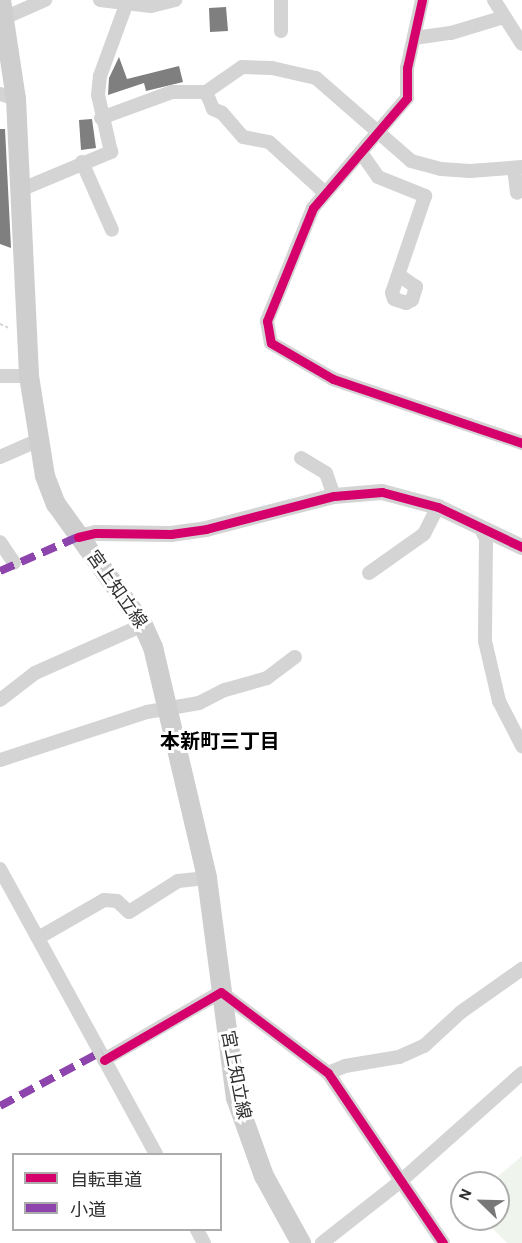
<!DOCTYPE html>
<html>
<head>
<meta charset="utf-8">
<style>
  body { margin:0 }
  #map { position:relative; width:522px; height:1243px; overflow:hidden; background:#fff; font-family:"Alegreya Sans","Noto Sans JP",sans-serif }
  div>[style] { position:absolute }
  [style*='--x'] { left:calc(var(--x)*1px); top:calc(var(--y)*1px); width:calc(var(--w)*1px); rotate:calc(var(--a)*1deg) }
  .green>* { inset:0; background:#eff5ed }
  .building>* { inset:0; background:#7f7f7f }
  .path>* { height:2px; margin-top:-1px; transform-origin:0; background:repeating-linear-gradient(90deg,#d4d4d4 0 3px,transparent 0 6px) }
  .minor>* { height:14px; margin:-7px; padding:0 7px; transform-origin:7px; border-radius:7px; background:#d4d4d4 }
  .tertiary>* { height:16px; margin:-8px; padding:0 8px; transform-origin:8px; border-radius:8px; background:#d4d4d4 }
  .secondary>* { height:20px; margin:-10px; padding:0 10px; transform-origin:10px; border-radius:10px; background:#cecece }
  .quiet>* { height:8px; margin-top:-4px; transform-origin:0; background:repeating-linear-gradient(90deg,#8e44ad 0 15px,transparent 0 23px) }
  .cycleway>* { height:9px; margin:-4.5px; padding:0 4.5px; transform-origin:4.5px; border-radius:4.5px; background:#d6006c }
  span { translate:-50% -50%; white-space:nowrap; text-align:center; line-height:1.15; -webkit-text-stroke:6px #fff; paint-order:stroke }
  .street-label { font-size:18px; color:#303030 }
  .neighbourhood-label { font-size:20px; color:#000; font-weight:700 }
  .legend { position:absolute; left:12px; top:1153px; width:210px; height:78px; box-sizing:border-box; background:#fff; border:2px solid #acacac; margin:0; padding:8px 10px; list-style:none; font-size:18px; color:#303030 }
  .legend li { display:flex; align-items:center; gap:12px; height:30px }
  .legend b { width:30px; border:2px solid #acacac }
  .north { position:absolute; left:450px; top:1171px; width:60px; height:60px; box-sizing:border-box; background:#fff; border:2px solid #acacac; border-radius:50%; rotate:293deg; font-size:16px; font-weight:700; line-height:24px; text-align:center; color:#303030 }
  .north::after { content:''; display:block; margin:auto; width:21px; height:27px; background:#787878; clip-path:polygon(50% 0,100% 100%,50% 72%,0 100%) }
</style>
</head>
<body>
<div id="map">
  <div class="green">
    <div style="clip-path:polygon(522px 1156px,522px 1243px,507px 1243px,483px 1219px,498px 1219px,498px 1183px,490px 1183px)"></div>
  </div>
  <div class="building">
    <div style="clip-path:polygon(226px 7px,228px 31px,210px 32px,209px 8px)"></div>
    <div style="clip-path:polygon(119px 57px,127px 79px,179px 66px,183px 82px,146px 91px,144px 83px,108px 95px,109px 78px)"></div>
    <div style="clip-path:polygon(92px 119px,96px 148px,81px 150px,79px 120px)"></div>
    <div style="clip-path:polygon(0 129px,5px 129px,11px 248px,0 244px)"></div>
  </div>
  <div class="path">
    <div style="--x:0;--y:324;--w:12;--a:24"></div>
  </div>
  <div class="minor">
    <div style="--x:100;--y:0;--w:51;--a:6.7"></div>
    <div style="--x:151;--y:6;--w:25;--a:-14"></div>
    <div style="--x:281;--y:0;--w:31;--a:90"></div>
    <div style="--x:422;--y:0;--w:70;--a:102.4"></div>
    <div style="--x:407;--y:68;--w:30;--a:90"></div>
    <div style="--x:407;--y:98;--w:145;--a:130.5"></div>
    <div style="--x:313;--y:208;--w:122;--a:112.2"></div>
    <div style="--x:267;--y:321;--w:22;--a:80"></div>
    <div style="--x:271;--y:343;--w:72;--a:30.1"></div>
    <div style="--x:333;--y:379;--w:200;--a:18.7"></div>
    <div style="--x:494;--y:0;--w:52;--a:57.5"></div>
    <div style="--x:4;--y:18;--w:45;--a:-23.7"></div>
    <div style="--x:414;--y:38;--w:37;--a:-8"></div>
    <div style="--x:451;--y:33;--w:55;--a:-16.8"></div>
    <div style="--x:0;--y:94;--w:17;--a:17"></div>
    <div style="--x:101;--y:118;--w:76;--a:-20.1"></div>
    <div style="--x:172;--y:92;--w:34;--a:0"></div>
    <div style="--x:362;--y:154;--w:28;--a:55"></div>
    <div style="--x:378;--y:177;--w:51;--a:22"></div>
    <div style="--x:425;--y:196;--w:102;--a:108.8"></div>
    <div style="--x:392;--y:293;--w:6;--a:72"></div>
    <div style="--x:394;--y:299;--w:13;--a:18"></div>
    <div style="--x:406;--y:303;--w:7;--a:-27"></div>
    <div style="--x:412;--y:300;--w:14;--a:-73"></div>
    <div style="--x:416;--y:287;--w:21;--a:-145"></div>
    <div style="--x:82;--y:162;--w:74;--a:66.2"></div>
    <div style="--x:514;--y:168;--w:25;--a:83"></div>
    <div style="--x:20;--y:190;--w:99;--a:-22.7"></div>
    <div style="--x:111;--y:152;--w:58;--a:-102.8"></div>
    <div style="--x:98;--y:95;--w:19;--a:-84"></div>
    <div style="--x:100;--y:76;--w:76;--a:-69.9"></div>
    <div style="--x:324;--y:192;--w:74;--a:-137.7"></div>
    <div style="--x:269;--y:142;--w:26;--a:-169"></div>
    <div style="--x:243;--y:137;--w:32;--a:-131"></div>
    <div style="--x:222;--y:113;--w:10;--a:-156"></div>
    <div style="--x:213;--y:109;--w:18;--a:-112"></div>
    <div style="--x:206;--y:92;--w:44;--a:-34.8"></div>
    <div style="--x:242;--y:67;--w:30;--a:2"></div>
    <div style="--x:272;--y:68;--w:45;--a:12.8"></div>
    <div style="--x:316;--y:78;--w:126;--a:41.1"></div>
    <div style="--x:411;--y:161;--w:31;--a:15"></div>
    <div style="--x:441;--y:169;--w:29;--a:4"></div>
    <div style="--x:470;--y:171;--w:52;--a:-4.4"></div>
    <div style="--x:0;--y:376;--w:29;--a:0"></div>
    <div style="--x:0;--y:457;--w:43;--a:-23.6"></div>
    <div style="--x:301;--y:458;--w:29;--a:31"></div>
    <div style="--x:326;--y:473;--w:24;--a:71"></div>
    <div style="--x:480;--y:527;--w:13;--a:63"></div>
    <div style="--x:486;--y:539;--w:102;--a:90.6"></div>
    <div style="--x:485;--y:641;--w:62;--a:76.9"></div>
    <div style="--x:499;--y:701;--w:51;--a:62.9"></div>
    <div style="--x:0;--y:542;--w:25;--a:56"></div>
    <div style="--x:369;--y:573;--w:67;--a:-35.3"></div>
    <div style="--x:424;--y:534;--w:30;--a:-63"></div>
    <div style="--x:0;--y:700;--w:44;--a:-37.6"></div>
    <div style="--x:35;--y:673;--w:118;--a:-24"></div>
    <div style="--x:0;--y:760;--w:155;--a:-18.1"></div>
    <div style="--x:147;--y:712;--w:53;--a:-9.8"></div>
    <div style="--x:199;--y:703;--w:29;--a:-27"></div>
    <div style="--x:225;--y:690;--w:44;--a:-15.9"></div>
    <div style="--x:267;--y:678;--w:35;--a:-37"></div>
    <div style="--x:0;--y:869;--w:325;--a:61.3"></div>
    <div style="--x:38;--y:938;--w:76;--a:-29.9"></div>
    <div style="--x:104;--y:900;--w:13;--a:4"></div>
    <div style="--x:117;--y:901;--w:16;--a:43"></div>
    <div style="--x:129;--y:912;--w:58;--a:-32.3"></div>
    <div style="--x:178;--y:881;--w:29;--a:-6"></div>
    <div style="--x:104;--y:1060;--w:135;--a:-30.2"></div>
    <div style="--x:221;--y:992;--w:134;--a:37.1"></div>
    <div style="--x:328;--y:1073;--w:205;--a:55.9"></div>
    <div style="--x:328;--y:1073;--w:18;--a:-22"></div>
    <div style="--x:345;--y:1066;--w:55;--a:-9.5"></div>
    <div style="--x:399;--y:1057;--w:27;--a:-24"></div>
    <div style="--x:424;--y:1046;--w:50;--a:-42.6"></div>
    <div style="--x:461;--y:1012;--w:75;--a:-35.2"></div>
    <div style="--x:197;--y:1230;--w:15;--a:62"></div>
    <div style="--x:322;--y:1243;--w:102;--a:-38.2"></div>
    <div style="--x:402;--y:1180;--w:161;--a:-41.7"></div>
  </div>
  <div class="tertiary">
    <div style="--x:78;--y:537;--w:18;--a:-13"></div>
    <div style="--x:96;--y:533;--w:75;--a:0.8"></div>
    <div style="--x:171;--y:534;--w:35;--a:-8"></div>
    <div style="--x:206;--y:529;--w:132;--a:-14.5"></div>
    <div style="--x:334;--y:496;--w:48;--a:-4.8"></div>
    <div style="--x:382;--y:492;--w:58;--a:15"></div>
    <div style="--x:438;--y:507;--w:93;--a:25.5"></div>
  </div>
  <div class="secondary">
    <div style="--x:1;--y:0;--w:100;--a:81.4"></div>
    <div style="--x:16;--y:99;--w:277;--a:87.3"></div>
    <div style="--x:29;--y:376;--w:101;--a:80.9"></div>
    <div style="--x:45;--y:476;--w:30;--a:69"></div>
    <div style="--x:56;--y:504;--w:149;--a:54.3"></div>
    <div style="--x:143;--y:625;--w:24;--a:66"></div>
    <div style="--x:153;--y:647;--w:237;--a:76.8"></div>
    <div style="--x:207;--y:878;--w:222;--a:82.5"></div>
    <div style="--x:236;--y:1098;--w:83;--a:70.3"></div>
    <div style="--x:264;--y:1176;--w:77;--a:61.1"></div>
  </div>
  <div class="quiet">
    <div style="--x:0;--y:571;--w:85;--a:-23.6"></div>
    <div style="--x:0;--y:1106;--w:115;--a:-28.1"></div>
  </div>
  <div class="cycleway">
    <div style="--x:422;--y:0;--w:70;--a:102.4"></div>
    <div style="--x:407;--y:68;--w:30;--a:90"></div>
    <div style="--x:407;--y:98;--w:145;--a:130.5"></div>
    <div style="--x:313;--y:208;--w:122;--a:112.2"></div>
    <div style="--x:267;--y:321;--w:22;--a:80"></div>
    <div style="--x:271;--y:343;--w:72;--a:30.1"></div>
    <div style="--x:333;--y:379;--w:200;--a:18.7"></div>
    <div style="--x:78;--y:537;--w:18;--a:-13"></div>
    <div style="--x:96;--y:533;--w:75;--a:0.8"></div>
    <div style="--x:171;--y:534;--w:35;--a:-8"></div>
    <div style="--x:206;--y:529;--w:132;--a:-14.5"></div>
    <div style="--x:334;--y:496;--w:48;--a:-4.8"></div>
    <div style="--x:382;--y:492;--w:58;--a:15"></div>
    <div style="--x:438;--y:507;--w:93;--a:25.5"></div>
    <div style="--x:104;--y:1060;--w:135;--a:-30.2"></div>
    <div style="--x:221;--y:992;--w:134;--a:37.1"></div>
    <div style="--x:328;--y:1073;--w:205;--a:55.9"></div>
  </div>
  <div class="street-label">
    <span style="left:116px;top:590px;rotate:55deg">宮上知立線</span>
    <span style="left:235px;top:1075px;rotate:79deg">宮上知立線</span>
  </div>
  <div class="neighbourhood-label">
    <span style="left:220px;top:742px">本新町三丁目</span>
  </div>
  <ul class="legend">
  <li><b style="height:8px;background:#d6006c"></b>自転車道</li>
  <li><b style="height:8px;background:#8e44ad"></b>小道</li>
  </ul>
  <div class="north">N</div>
</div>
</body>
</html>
